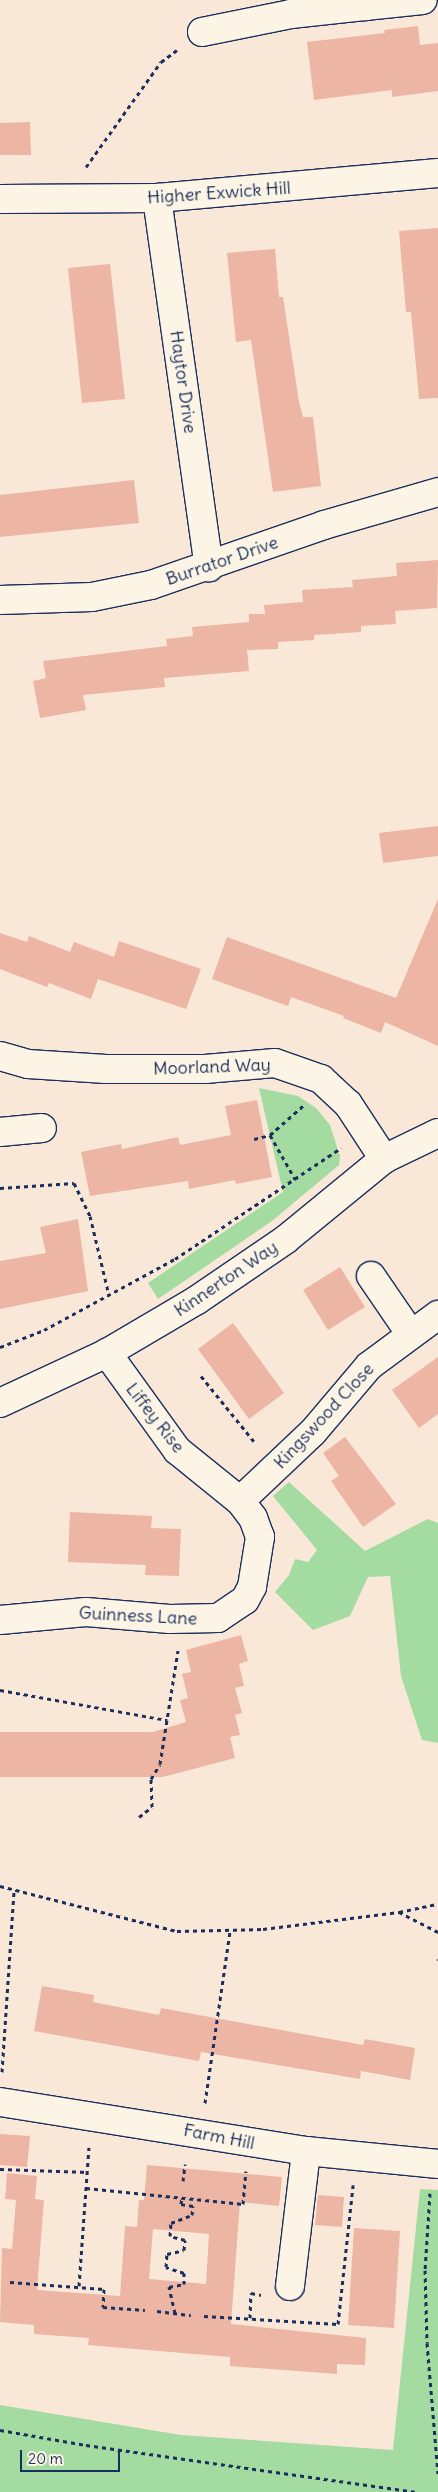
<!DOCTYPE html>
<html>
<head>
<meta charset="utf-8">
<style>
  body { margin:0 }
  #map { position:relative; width:438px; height:2492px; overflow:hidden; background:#f9e8d8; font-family:Delius,sans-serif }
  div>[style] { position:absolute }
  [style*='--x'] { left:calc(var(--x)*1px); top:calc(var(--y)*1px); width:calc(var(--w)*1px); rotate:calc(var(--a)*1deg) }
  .green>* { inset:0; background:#a3dba0 }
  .building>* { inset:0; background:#edb5a3 }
  .path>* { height:3px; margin-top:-1.5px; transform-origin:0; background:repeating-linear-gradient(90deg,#1b2f5e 0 4px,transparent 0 8px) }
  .roads { filter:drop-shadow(1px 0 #1b2f5e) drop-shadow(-1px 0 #1b2f5e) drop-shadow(0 1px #1b2f5e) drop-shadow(0 -1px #1b2f5e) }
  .minor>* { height:28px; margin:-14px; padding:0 14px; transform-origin:14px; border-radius:14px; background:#fcf5e5 }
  span { translate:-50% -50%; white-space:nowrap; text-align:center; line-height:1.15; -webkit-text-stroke:4.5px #fcf5e5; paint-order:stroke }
  .street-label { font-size:18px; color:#1b2f5e }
  .scale { position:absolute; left:20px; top:2450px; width:100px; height:22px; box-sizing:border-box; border:2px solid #1b2f5e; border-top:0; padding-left:6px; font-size:15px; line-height:18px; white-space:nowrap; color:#1b2f5e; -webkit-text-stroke:4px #fcf5e5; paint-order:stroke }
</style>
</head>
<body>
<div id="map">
  <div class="green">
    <div style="clip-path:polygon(259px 1088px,298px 1096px,316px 1108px,330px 1125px,340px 1156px,339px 1165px,272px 1221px,158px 1299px,148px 1283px,283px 1192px)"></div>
    <div style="clip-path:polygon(289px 1482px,365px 1551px,428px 1519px,438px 1523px,438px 1743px,422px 1740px,401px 1676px,390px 1576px,368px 1577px,350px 1616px,313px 1630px,275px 1592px,289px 1575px,295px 1559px,308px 1562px,317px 1550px,273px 1496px)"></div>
    <div style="clip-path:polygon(420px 2189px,438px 2190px,438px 2492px,0 2492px,0 2405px,181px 2435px,393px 2450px)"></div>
  </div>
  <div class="building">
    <div style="clip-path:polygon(418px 26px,420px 45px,438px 43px,438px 91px,392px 97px,392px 90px,314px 100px,307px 42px,385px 33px,384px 30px)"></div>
    <div style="clip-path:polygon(30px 122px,31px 155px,0 155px,0 123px)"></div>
    <div style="clip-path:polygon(438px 228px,438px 398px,419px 399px,411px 312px,406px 312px,399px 231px)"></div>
    <div style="clip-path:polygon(275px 249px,279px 297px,283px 297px,299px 402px,303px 417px,313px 417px,321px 486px,273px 492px,251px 340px,236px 342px,227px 253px)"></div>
    <div style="clip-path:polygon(110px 264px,125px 399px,82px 403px,68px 268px)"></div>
    <div style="clip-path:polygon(134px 480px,139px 523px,0 537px,0 495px)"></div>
    <div style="clip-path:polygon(438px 560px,437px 608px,395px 611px,396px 624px,361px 626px,361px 632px,314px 635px,314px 640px,278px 642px,278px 649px,247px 650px,249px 671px,164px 678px,165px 687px,83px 695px,86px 710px,40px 718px,33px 681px,46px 678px,43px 661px,167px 646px,166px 639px,193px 636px,192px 627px,249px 622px,249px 614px,265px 614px,264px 605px,303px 602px,302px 590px,353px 587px,352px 580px,397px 576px,396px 563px)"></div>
    <div style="clip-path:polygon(438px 826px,438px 856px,383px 863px,379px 833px)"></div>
    <div style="clip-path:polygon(438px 899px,438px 1046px,385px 1022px,381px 1033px,343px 1018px,344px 1016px,291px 997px,288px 1006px,212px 979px,227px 937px,396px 998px)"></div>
    <div style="clip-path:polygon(0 933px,27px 942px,29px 936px,70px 952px,74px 942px,114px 957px,119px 941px,201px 969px,186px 1009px,98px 979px,91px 999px,49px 983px,47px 987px,0 969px)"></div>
    <div style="clip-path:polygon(257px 1100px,272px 1177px,236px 1184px,235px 1180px,189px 1189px,188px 1181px,90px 1196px,81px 1152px,121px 1144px,122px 1149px,178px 1137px,180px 1145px,231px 1135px,225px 1106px)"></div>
    <div style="clip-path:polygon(78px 1219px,88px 1291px,0 1309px,0 1261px,46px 1253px,40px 1227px)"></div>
    <div style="clip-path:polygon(340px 1267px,365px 1307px,328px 1330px,303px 1290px)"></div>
    <div style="clip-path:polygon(233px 1323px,284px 1393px,249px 1419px,198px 1349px)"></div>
    <div style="clip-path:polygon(438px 1357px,438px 1414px,419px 1428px,392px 1390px)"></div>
    <div style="clip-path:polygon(345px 1437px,396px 1504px,363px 1527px,331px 1481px,339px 1476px,323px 1453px)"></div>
    <div style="clip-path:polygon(70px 1512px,152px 1516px,151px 1528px,181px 1529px,179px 1576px,145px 1575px,146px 1565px,68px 1562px)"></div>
    <div style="clip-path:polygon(241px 1635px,248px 1661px,239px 1664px,244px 1686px,235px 1688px,242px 1713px,235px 1715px,240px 1735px,230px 1737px,235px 1758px,163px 1777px,0 1777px,0 1732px,153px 1732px,186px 1722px,180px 1700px,188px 1698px,182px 1674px,191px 1672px,186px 1650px)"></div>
    <div style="clip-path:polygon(42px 1986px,94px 1995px,93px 2002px,159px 2015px,161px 2008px,363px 2045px,365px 2039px,415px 2048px,410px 2080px,361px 2071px,360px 2079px,201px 2052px,199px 2061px,34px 2031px)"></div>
    <div style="clip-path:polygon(0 2134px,30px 2136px,27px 2167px,0 2165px)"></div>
    <div style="clip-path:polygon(evenodd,147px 2165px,282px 2177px,279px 2206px,240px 2202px,231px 2324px,366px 2338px,365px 2365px,337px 2364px,337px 2374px,230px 2366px,230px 2357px,88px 2345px,89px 2338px,34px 2334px,34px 2325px,0 2322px,2px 2248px,12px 2249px,16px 2200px,5px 2199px,7px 2173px,37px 2176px,35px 2199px,44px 2200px,37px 2290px,120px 2296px,125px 2226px,137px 2227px,139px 2200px,144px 2200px,147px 2165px,153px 2229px,209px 2234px,206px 2284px,149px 2279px,153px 2229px)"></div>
    <div style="clip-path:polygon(318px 2195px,344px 2197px,342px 2227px,315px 2225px)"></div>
    <div style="clip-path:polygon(354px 2228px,400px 2231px,394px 2328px,348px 2325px)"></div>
  </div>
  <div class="path">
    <div style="--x:86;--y:167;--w:129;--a:-54.5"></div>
    <div style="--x:161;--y:62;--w:20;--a:-37"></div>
    <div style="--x:270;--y:1135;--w:51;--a:60.4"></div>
    <div style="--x:254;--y:1139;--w:16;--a:-14"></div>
    <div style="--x:270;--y:1135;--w:45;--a:-41.4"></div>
    <div style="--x:0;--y:1188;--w:74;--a:-3.9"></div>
    <div style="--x:74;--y:1183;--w:37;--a:64"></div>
    <div style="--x:90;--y:1216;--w:81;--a:76.5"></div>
    <div style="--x:0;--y:1347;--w:47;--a:-21.1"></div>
    <div style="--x:44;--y:1330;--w:149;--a:-28.5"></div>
    <div style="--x:175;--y:1259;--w:200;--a:-33.8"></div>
    <div style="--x:201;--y:1376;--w:87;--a:51"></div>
    <div style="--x:0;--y:1690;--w:170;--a:10.2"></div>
    <div style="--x:139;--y:1817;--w:16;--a:-38"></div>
    <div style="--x:152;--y:1807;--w:28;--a:-92"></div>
    <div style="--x:151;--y:1779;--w:17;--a:-59"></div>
    <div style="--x:160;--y:1764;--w:115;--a:-81"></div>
    <div style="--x:0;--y:1886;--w:183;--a:14.3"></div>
    <div style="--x:177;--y:1931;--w:86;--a:-1.3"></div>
    <div style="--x:263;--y:1929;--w:137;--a:-7.1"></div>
    <div style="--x:399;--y:1912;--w:40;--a:-12"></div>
    <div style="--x:399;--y:1912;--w:44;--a:27.1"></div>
    <div style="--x:438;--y:1959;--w:1;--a:90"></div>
    <div style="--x:2;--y:2072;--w:183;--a:-86.2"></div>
    <div style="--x:205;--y:2103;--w:174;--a:-81.7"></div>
    <div style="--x:0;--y:2169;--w:88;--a:2"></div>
    <div style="--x:183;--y:2181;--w:17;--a:-83"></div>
    <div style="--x:86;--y:2188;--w:158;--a:5.8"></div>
    <div style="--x:243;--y:2204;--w:33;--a:-85"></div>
    <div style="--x:430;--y:2193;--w:77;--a:93.7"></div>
    <div style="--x:425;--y:2270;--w:73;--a:88.4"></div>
    <div style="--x:427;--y:2343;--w:131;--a:85.2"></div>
    <div style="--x:10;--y:2282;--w:94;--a:4.3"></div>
    <div style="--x:104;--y:2289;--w:18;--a:93"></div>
    <div style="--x:103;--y:2307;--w:42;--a:4.1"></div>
    <div style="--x:79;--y:2286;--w:139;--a:-85.9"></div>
    <div style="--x:157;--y:2311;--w:34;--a:7"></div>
    <div style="--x:175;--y:2313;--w:27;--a:-103"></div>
    <div style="--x:169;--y:2287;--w:15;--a:-11"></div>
    <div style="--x:184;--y:2284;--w:11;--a:-90"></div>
    <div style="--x:184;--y:2273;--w:19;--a:-162"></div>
    <div style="--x:166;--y:2267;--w:13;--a:-86"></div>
    <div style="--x:167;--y:2254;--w:17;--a:-13"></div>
    <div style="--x:184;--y:2250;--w:10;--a:-84"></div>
    <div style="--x:185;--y:2240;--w:16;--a:-165"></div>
    <div style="--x:170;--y:2236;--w:13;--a:-86"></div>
    <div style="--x:171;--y:2223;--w:22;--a:-21"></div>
    <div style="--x:192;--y:2215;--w:9;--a:-84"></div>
    <div style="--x:193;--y:2206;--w:12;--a:-171"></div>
    <div style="--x:181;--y:2204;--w:7;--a:-82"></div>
    <div style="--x:204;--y:2316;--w:134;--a:3.4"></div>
    <div style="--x:338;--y:2324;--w:140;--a:-83.8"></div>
    <div style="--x:250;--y:2318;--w:25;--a:-88"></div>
    <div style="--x:251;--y:2293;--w:10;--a:11"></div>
    <div style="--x:0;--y:2430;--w:87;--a:9.9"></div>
    <div style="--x:86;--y:2445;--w:332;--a:8.1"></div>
  </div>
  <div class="roads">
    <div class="minor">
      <div style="--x:362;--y:0;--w:7;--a:63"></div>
      <div style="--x:365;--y:6;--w:58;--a:-5.9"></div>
      <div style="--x:202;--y:32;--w:91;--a:-11.4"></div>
      <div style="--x:291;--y:14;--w:74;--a:-6.2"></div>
      <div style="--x:157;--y:198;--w:373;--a:82"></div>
      <div style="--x:0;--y:199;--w:157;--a:-0.4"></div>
      <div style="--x:157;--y:198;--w:282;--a:-5.1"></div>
      <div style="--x:0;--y:600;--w:92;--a:-1.9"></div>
      <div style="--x:92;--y:597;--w:60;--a:-11.5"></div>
      <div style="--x:151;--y:585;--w:183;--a:-19.1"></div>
      <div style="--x:324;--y:525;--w:119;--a:-16.1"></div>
      <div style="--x:0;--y:1056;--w:29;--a:16"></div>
      <div style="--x:28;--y:1064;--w:78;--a:3.7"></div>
      <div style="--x:106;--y:1069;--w:99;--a:0"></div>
      <div style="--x:205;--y:1069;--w:70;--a:-4.9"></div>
      <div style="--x:275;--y:1063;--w:49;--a:19.2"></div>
      <div style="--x:321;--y:1079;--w:37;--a:43"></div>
      <div style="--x:348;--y:1104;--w:66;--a:56.8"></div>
      <div style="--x:0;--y:1132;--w:42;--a:-5.4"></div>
      <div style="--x:371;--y:1276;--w:69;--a:55.6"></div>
      <div style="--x:0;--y:1403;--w:118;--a:-25"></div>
      <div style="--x:107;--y:1353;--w:104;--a:-30.5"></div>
      <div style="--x:197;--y:1300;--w:107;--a:-34.3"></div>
      <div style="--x:285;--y:1240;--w:128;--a:-39.3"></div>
      <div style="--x:384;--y:1159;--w:60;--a:-25.7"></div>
      <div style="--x:240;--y:1501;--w:100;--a:-43.4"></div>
      <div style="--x:313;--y:1432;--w:87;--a:-49.7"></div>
      <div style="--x:369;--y:1366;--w:86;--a:-36.5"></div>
      <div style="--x:0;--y:1620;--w:86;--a:-5.3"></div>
      <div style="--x:86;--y:1612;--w:84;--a:4.8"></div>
      <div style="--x:170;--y:1619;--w:48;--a:-1.2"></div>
      <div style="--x:218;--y:1618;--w:32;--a:-34"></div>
      <div style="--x:245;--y:1600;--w:15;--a:-62"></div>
      <div style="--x:252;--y:1587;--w:51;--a:-80.9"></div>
      <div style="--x:260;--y:1537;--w:20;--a:-110"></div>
      <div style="--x:253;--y:1518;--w:21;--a:-127"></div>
      <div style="--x:240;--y:1501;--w:81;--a:-141"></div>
      <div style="--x:177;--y:1450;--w:120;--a:-125.8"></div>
      <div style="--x:0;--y:2102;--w:310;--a:9.1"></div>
      <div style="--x:306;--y:2151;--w:133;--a:5.6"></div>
      <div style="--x:290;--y:2286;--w:136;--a:-83.2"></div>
    </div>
  </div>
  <div class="street-label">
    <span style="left:219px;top:193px;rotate:-4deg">Higher Exwick Hill</span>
    <span style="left:183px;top:382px;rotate:82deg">Haytor Drive</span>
    <span style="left:222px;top:561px;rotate:-19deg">Burrator Drive</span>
    <span style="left:212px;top:1067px;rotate:-2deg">Moorland Way</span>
    <span style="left:226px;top:1279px;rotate:-34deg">Kinnerton Way</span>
    <span style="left:324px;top:1416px;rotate:-47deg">Kingswood Close</span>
    <span style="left:155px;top:1418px;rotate:52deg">Liffey Rise</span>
    <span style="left:138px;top:1616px;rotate:3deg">Guinness Lane</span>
    <span style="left:219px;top:2137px;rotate:11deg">Farm Hill</span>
  </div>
  <div class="scale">20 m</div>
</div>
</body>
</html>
